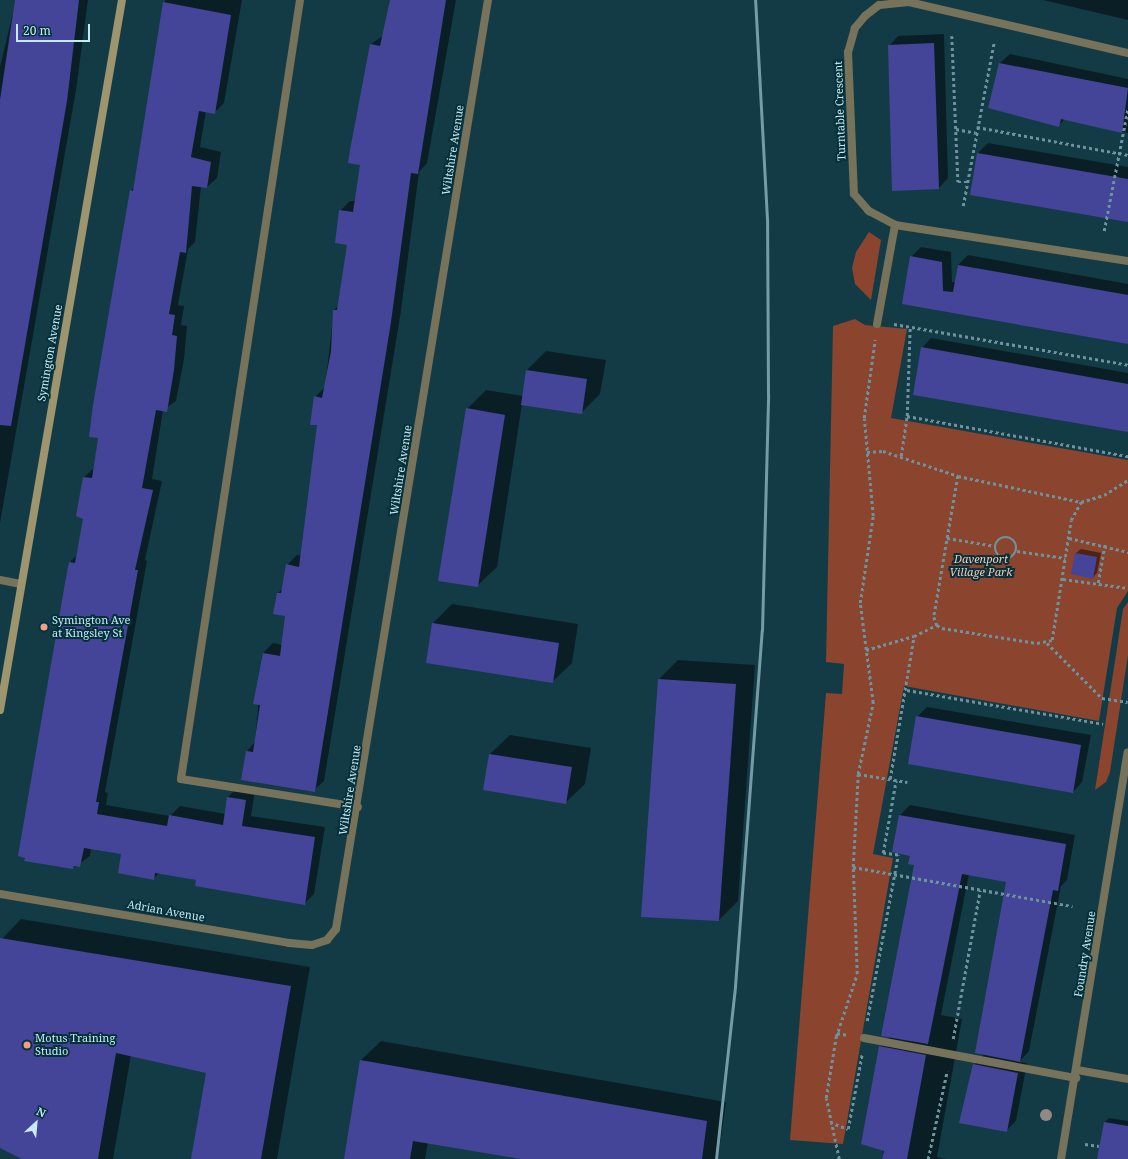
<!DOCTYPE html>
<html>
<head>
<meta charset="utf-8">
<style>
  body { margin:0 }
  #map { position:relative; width:1128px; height:1159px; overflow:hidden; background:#133b46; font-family:"Noto Serif",serif }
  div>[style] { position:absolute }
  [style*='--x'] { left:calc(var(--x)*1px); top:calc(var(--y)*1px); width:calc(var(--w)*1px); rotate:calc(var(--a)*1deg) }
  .green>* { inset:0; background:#8b442d }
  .shadow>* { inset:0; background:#0007 }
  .building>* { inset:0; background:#444598 }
  .path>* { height:2.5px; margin-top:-1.25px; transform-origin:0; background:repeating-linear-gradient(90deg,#6d939e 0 3px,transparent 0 6px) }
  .path>.ring { margin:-1.25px; padding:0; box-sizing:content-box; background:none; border:2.5px solid #6d939e; border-radius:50% }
  .lane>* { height:8px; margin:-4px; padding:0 4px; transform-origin:4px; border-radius:4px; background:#77735b }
  .street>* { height:8px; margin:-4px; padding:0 4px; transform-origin:4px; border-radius:4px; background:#77735b }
  .secondary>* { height:8px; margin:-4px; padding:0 4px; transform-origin:4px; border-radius:4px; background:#9c956e }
  .rail>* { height:3px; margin:-1.5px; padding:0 1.5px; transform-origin:1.5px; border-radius:1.5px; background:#759ba6 }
  .trees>* { width:12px; height:12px; margin:-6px; border-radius:50%; background:#938984 }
  .dots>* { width:11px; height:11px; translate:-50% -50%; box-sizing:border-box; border:2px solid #06313b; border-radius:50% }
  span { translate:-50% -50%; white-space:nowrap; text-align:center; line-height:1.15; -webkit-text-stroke:4px #06313b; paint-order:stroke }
  .street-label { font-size:11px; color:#c6eaf5 }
  .park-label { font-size:11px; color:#fcc8b6; font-style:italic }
  .poi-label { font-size:11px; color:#c6eaf5 }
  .left { translate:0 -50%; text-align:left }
  .north { position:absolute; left:16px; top:1103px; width:40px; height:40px; -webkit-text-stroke:3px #06313b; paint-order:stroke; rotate:26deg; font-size:11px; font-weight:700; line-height:16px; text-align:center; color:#c6eaf5 }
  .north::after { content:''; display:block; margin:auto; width:14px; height:18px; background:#c6eaf5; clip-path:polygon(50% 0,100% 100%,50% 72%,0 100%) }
  .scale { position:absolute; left:16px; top:24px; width:74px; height:18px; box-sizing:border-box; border:2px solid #c6eaf5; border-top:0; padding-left:5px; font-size:12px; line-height:14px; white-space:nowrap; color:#c6eaf5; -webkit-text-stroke:3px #06313b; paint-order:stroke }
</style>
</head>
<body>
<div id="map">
  <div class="green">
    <div style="clip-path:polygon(869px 232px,881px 240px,871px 300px,855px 284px,852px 268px,856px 252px)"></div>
    <div style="clip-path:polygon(855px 319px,865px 325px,907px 329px,891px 418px,1128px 460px,1128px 591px,1117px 608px,1099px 721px,904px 686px,873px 854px,893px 858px,843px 1144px,790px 1140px,826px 693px,842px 694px,844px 664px,826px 662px,833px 326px)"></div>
    <div style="clip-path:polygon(1128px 602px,1128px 655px,1110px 772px,1106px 782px,1095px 790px,1123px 609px)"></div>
  </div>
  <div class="shadow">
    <div style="clip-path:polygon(16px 0,88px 0,76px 90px,0 523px,0 67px)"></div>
    <div style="clip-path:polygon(165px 0,242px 0,224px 103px,215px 112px,206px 111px,200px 147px,221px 152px,217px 178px,207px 187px,201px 186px,195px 242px,188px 249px,178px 305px,184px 306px,181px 325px,187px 326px,184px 359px,176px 401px,163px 410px,152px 479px,162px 481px,145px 560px,147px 561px,105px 792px,108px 793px,106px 805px,170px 816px,180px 806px,226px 814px,228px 797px,238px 787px,255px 790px,251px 816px,325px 827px,314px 894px,304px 904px,160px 872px,153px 879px,123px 853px,91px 848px,90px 856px,73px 868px,66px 583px,70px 562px,77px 555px,84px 519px,84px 477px,94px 468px,131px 191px,135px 186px)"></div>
    <div style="clip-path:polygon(391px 0,456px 0,427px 163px,419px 172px,401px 311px,324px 781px,314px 790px,243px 780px,247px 751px,255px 742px,263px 653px,273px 643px,282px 645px,286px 615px,278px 593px,283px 588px,287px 565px,297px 555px,302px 556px,318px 425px,315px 397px,325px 387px,334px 310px,338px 306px,348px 244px,340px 211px,350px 201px,355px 201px,361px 164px,351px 150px,371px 44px,384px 35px)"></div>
    <div style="clip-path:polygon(1043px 0,1128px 0,1128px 20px)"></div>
    <div style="clip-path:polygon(944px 34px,948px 178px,939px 188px,889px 46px,898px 36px)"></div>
    <div style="clip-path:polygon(1010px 54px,1128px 79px,1128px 133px,1065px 119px,1058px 126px,989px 107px,1000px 63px)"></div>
    <div style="clip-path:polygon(988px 143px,1128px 167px,1128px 221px,971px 194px,978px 153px)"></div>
    <div style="clip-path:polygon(921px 247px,951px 252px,952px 282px,956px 282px,958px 265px,968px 255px,1128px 284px,1128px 343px,903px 303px,911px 257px)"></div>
    <div style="clip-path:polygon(931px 338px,1128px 373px,1128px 431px,922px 348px)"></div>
    <div style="clip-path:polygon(546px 351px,606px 360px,600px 394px,581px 413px,522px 404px,497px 567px,477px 586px,467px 409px,486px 390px,523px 396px,527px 370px)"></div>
    <div style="clip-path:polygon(1081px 549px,1101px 553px,1097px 573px,1092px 578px,1076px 553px)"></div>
    <div style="clip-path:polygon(452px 604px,578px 624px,572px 663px,552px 682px,433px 623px)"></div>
    <div style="clip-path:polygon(678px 660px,755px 665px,738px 901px,719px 920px,659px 679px)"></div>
    <div style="clip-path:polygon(927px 707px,1091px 735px,1082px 782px,1073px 792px,917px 717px)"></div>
    <div style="clip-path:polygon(510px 735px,591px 748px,585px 784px,565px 803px,484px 789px,490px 754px)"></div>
    <div style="clip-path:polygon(910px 805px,1075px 835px,1067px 880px,1061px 886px,1029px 1051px,1019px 1062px,1027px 1063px,1016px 1121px,1006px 1131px,974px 1065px,984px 1054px,1007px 881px,969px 874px,941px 1015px,962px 1019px,937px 1157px,946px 1159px,883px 1159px,880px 1047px,890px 1036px,915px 865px,911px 855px,894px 852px,900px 815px)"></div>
    <div style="clip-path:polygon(21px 919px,310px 967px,277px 1159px,192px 1159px,207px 1072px,131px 1055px,113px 1159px,25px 1159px,0 1147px,0 949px,2px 939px)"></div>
    <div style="clip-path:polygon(381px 1041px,726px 1102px,718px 1159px,527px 1159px,428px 1142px,425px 1159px,345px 1159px,361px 1060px)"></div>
    <div style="clip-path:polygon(1109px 1118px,1128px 1121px,1128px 1159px,1098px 1159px,1105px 1122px)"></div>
  </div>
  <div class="building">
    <div style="clip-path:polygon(15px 0,79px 0,67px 101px,11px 426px,0 425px,0 100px)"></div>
    <div style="clip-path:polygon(390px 0,446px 0,418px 174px,411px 173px,391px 322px,315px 792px,241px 780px,246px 751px,253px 752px,260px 705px,253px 704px,263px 653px,280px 656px,285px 616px,273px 614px,277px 593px,281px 593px,286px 564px,299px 567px,317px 425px,310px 425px,314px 396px,322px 398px,331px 351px,333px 310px,337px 310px,347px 245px,335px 243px,339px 210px,353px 212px,360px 165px,348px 163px,350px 150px,370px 44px,380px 46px)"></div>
    <div style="clip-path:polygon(163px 2px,231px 15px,215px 114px,199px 111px,191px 157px,211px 162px,207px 188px,192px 186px,186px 253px,180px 252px,169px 314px,175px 315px,172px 335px,177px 336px,174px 370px,167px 412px,156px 410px,142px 488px,153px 490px,135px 570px,138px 570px,96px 802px,99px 802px,97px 814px,167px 826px,169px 815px,223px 825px,227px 797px,246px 800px,242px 826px,315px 837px,305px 905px,195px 886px,196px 880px,155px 873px,154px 880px,118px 873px,121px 854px,84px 848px,80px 867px,74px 866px,73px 869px,24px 861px,25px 858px,18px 856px,65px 583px,69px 562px,75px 563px,83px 519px,76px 516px,83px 477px,92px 478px,98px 438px,89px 437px,93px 405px,130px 190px,133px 191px)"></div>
    <div style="clip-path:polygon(934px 43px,939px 189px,892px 191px,888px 45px)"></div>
    <div style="clip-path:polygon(999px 63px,1128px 88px,1122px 133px,1061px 119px,1059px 127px,988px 108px)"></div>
    <div style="clip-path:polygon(977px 153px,1128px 179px,1128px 222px,970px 195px)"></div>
    <div style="clip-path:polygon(910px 256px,942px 262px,943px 291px,953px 292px,958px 265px,1128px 295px,1128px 344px,902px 304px)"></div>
    <div style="clip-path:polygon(921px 347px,1128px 384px,1128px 432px,913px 395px)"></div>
    <div style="clip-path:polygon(526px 370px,587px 379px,582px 414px,521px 405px)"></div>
    <div style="clip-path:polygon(466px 408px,505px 415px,478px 587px,438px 581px)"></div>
    <div style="clip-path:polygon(1075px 553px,1097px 557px,1093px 579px,1071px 574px)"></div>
    <div style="clip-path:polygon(432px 623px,559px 643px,553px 683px,426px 663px)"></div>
    <div style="clip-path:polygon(658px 679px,736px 684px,719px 921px,641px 917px)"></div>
    <div style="clip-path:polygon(916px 716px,1081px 745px,1073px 793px,908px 764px)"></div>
    <div style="clip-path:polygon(489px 754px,572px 767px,566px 804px,483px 790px)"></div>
    <div style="clip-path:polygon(899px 815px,1066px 844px,1058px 891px,1053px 890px,1020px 1062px,975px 1053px,1006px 882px,962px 874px,928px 1044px,881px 1036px,914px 865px,908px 864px,910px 856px,892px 852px)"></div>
    <div style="clip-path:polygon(0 938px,291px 986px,261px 1159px,191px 1159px,206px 1073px,116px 1053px,98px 1159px,22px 1159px,0 1148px)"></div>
    <div style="clip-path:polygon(879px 1046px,926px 1055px,907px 1159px,882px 1159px,884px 1151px,861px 1144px)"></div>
    <div style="clip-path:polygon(360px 1060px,707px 1121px,702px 1159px,521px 1159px,413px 1141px,410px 1159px,344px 1159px)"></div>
    <div style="clip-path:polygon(973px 1064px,1018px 1073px,1007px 1132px,959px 1123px)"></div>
    <div style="clip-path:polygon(1104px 1122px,1128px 1126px,1128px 1159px,1097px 1159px)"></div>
  </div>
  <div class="path">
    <div style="--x:952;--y:36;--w:146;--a:87.6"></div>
    <div style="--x:958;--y:182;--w:9;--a:0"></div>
    <div style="--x:977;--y:127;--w:154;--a:10.5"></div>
    <div style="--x:956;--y:129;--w:20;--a:11"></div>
    <div style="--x:963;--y:206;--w:167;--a:-79.3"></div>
    <div style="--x:1104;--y:231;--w:125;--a:-79"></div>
    <div style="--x:894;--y:324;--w:238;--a:9.9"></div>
    <div style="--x:907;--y:416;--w:89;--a:-88.1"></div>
    <div style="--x:867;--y:452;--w:16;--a:-4"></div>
    <div style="--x:883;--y:451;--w:79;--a:18.4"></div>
    <div style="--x:958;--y:476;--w:126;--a:11.9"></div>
    <div style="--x:1081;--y:502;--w:24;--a:-17"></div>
    <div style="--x:1104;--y:495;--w:28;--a:-32"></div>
    <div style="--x:901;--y:456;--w:40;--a:-81.5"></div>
    <div style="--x:907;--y:416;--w:225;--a:10.3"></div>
    <div style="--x:958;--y:476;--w:143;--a:99.7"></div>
    <div style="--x:934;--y:617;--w:9;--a:69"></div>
    <div style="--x:937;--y:625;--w:6;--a:31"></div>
    <div style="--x:942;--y:628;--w:96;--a:9"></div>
    <div style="--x:1037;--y:643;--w:15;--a:-11"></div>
    <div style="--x:1052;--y:640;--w:121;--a:-81"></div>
    <div style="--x:1071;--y:520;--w:21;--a:-61"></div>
    <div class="ring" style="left:995px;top:537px;width:19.5px;height:19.5px"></div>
    <div style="--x:947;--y:538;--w:49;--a:9.5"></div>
    <div style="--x:1069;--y:538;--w:61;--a:13.3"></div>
    <div style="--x:1017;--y:551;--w:49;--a:8.1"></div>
    <div style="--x:1063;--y:579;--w:66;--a:7.9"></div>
    <div style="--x:1098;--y:583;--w:40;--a:-80"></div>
    <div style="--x:1047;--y:643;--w:78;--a:45"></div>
    <div style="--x:1102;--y:698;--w:26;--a:9"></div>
    <div style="--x:866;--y:650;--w:50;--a:-16.3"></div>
    <div style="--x:914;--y:636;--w:25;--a:-26"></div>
    <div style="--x:907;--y:690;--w:199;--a:9.8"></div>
    <div style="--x:858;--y:774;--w:50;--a:9.3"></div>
    <div style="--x:890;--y:779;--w:145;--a:-80.5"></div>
    <div style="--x:853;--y:867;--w:223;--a:10.1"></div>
    <div style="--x:867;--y:1021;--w:169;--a:-79.4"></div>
    <div style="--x:898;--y:855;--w:15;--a:-172"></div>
    <div style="--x:883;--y:853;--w:74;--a:-79.9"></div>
    <div style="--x:837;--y:1033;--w:11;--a:10"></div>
    <div style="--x:953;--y:1039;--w:151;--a:-79.7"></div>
    <div style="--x:830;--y:1122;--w:19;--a:21"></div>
    <div style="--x:848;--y:1129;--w:76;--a:-79.4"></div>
    <div style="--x:1085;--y:1144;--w:14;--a:8"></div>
    <div style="--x:839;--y:1159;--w:62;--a:-102"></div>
    <div style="--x:826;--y:1098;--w:62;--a:-80.7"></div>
    <div style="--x:836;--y:1037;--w:66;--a:-71.6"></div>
    <div style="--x:857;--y:974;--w:107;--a:-92.1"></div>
    <div style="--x:853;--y:867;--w:93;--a:-86.9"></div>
    <div style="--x:858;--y:774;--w:73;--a:-78.1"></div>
    <div style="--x:873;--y:703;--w:101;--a:-97.4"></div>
    <div style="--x:860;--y:603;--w:88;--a:-81.5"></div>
    <div style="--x:873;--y:516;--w:98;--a:-95.2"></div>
    <div style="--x:864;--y:418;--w:79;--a:-82"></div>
    <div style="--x:928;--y:1159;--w:90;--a:-77.8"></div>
  </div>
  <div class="lane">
    <div style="--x:300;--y:0;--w:788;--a:98.69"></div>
    <div style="--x:181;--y:779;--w:179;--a:9"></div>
    <div style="--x:877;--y:324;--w:101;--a:-79.7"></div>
    <div style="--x:864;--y:1038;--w:216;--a:10.7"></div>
  </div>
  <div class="street">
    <div style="--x:1128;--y:53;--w:225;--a:-166.9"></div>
    <div style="--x:909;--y:2;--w:30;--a:174"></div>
    <div style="--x:879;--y:5;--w:18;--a:142"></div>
    <div style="--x:865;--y:16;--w:16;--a:130"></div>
    <div style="--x:855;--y:28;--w:25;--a:106"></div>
    <div style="--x:848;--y:52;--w:142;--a:87.6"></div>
    <div style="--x:854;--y:194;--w:23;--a:49"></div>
    <div style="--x:869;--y:211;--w:30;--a:28"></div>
    <div style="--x:895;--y:225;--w:236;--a:8.8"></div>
    <div style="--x:0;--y:580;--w:21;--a:11"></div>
    <div style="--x:0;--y:894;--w:293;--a:9.6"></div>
    <div style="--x:289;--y:943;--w:23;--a:5"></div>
    <div style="--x:312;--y:945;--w:16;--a:-18"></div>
    <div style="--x:327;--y:940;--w:14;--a:-51"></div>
    <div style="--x:336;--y:929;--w:941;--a:-80.71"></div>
    <div style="--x:1077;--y:1070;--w:52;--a:10"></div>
    <div style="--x:1061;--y:1159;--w:412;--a:-80.7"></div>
  </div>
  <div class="secondary">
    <div style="--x:0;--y:710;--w:720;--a:-80.25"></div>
  </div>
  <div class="rail">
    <div style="--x:716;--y:1159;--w:174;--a:-83.7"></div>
    <div style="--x:735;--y:986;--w:357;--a:-85.7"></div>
    <div style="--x:762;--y:630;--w:235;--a:-88.5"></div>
    <div style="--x:768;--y:395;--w:176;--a:-90.3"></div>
    <div style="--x:767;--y:219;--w:219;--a:-93.1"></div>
  </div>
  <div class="trees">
    <div style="left:1046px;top:1115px"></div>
  </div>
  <div class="dots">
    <div style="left:44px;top:627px;background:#f39f84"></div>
    <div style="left:27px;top:1045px;background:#f39f84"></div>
  </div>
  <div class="street-label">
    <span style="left:840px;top:111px;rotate:-92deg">Turntable Crescent</span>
    <span style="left:453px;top:150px;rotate:-81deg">Wiltshire Avenue</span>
    <span style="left:50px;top:353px;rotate:-80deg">Symington Avenue</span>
    <span style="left:401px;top:470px;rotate:-81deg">Wiltshire Avenue</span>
    <span style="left:350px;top:790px;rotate:-81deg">Wiltshire Avenue</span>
    <span style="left:166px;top:911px;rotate:10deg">Adrian Avenue</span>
    <span style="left:1085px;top:954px;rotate:-81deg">Foundry Avenue</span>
  </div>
  <div class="park-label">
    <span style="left:981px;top:566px">Davenport<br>Village Park</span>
  </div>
  <div class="poi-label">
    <span class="left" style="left:52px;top:627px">Symington Ave<br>at Kingsley St</span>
    <span class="left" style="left:35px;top:1045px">Motus Training<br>Studio</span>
  </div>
  <div class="north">N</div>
  <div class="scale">20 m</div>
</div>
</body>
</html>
